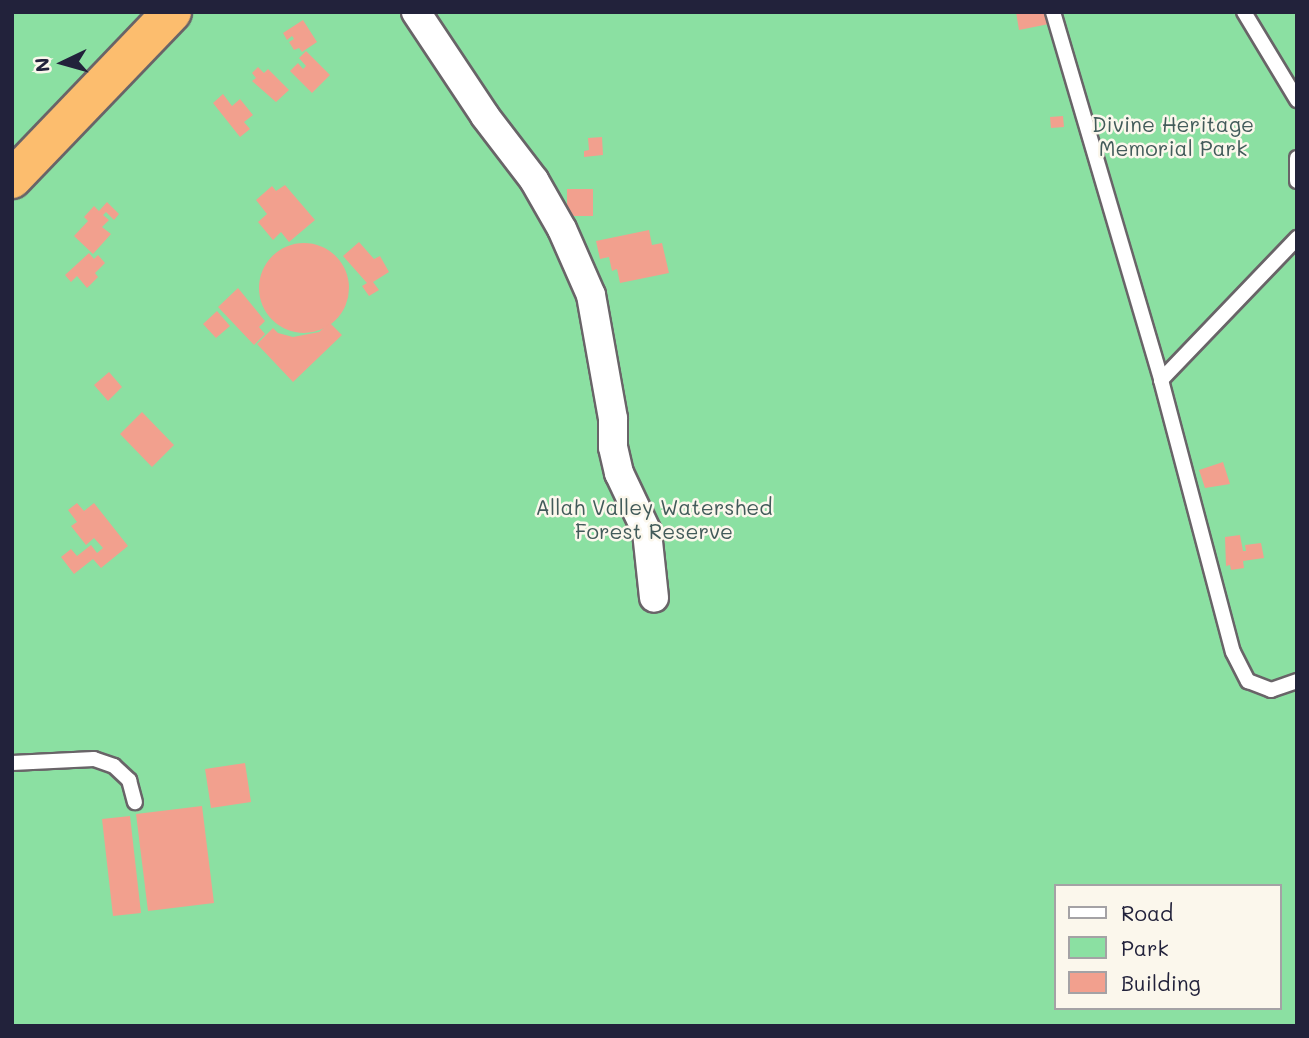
<!DOCTYPE html>
<html>
<head>
<meta charset="utf-8">
<style>
  body { margin:0 }
  #map { position:relative; width:1309px; height:1038px; overflow:hidden; background:#eedebc; font-family:Mali,sans-serif }
  div>[style] { position:absolute }
  [style*='--x'] { left:calc(var(--x)*1px); top:calc(var(--y)*1px); width:calc(var(--w)*1px); rotate:calc(var(--a)*1deg) }
  .green>* { inset:0; background:#8be0a2 }
  .building>* { inset:0; background:#f2a08e }
  .round { border-radius:50% }
  .roads { filter:drop-shadow(2px 0 #696468) drop-shadow(-2px 0 #696468) drop-shadow(0 2px #696468) drop-shadow(0 -2px #696468) }
  .service>* { height:14px; margin:-7px; padding:0 7px; transform-origin:7px; border-radius:7px; background:#fff }
  .minor>* { height:28px; margin:-14px; padding:0 14px; transform-origin:14px; border-radius:14px; background:#fff }
  .trunk>* { height:38px; margin:-19px; padding:0 19px; transform-origin:19px; border-radius:19px; background:#fcbd6e }
  span { translate:-50% -50%; white-space:nowrap; text-align:center; line-height:1.15; -webkit-text-stroke:5px #fbf7ec; paint-order:stroke }
  .park-label { font-size:21px; color:#425b5a }
  .frame { position:absolute; inset:0; border:14px solid #22223b; pointer-events:none }
  .legend { position:absolute; left:1054px; top:884px; width:228px; height:126px; box-sizing:border-box; background:#fbf7ec; border:2px solid #a4a2a5; margin:0; padding:9px 12px; list-style:none; font-size:21px; color:#22223b }
  .legend li { display:flex; align-items:center; gap:14px; height:35px }
  .legend b { width:35px; border:2px solid #a4a2a5 }
  .north { position:absolute; left:28px; top:28px; width:70px; height:70px; -webkit-text-stroke:5px #fbf7ec; paint-order:stroke; rotate:265deg; font-size:19px; font-weight:700; line-height:28px; text-align:center; color:#22223b }
  .north::after { content:''; display:block; margin:auto; width:24px; height:32px; background:#22223b; clip-path:polygon(50% 0,100% 100%,50% 72%,0 100%) }
</style>
</head>
<body>
<div id="map">
  <div class="green">
    <div style="clip-path:polygon(evenodd,12px 12px,1297px 12px,1297px 1026px,12px 1026px,12px 12px,1055px 886px,1279px 886px,1279px 1008px,1055px 1008px,1055px 886px)"></div>
  </div>
  <div class="building">
    <div style="clip-path:polygon(1016px 12px,1047px 12px,1049px 24px,1019px 30px)"></div>
    <div style="clip-path:polygon(303px 20px,317px 42px,302px 52px,299px 48px,294px 50px,289px 42px,294px 39px,292px 36px,287px 40px,283px 33px)"></div>
    <div style="clip-path:polygon(306px 51px,330px 75px,312px 93px,290px 71px,298px 63px,303px 69px,306px 66px,299px 58px)"></div>
    <div style="clip-path:polygon(258px 67px,264px 73px,268px 69px,289px 90px,276px 102px,252px 81px,256px 78px,252px 73px)"></div>
    <div style="clip-path:polygon(223px 94px,232px 106px,240px 99px,253px 115px,244px 122px,250px 129px,240px 137px,213px 103px)"></div>
    <div style="clip-path:polygon(1063px 116px,1064px 127px,1051px 128px,1050px 117px)"></div>
    <div style="clip-path:polygon(602px 137px,603px 155px,584px 157px,584px 151px,589px 150px,588px 138px)"></div>
    <div style="clip-path:polygon(285px 185px,315px 220px,289px 242px,281px 232px,273px 240px,258px 222px,267px 214px,256px 200px,272px 186px,276px 191px)"></div>
    <div style="clip-path:polygon(567px 189px,593px 189px,593px 216px,567px 216px)"></div>
    <div style="clip-path:polygon(107px 202px,119px 214px,114px 220px,106px 212px,103px 215px,109px 220px,102px 227px,111px 234px,93px 254px,74px 236px,88px 221px,84px 217px,94px 206px,99px 211px)"></div>
    <div style="clip-path:polygon(649px 230px,652px 245px,662px 243px,669px 273px,620px 283px,617px 269px,612px 271px,609px 257px,600px 259px,596px 241px)"></div>
    <div style="clip-path:polygon(359px 242px,374px 259px,380px 256px,389px 272px,373px 282px,379px 290px,369px 296px,362px 286px,367px 283px,343px 256px)"></div>
    <div class="round" style="left:259px;top:243px;width:90px;height:90px"></div>
    <div style="clip-path:polygon(89px 253px,94px 259px,98px 255px,105px 263px,95px 273px,98px 277px,87px 288px,77px 276px,71px 282px,65px 275px)"></div>
    <div style="clip-path:polygon(238px 288px,265px 321px,259px 327px,265px 334px,254px 345px,218px 307px)"></div>
    <div style="clip-path:polygon(217px 311px,230px 326px,216px 338px,203px 324px)"></div>
    <div style="clip-path:polygon(330px 323px,342px 335px,293px 382px,257px 344px,273px 328px,278px 333px,293px 337px,319px 332px)"></div>
    <div style="clip-path:polygon(109px 372px,122px 387px,108px 401px,94px 385px)"></div>
    <div style="clip-path:polygon(142px 412px,174px 445px,152px 467px,120px 434px)"></div>
    <div style="clip-path:polygon(1223px 462px,1230px 484px,1205px 488px,1199px 470px)"></div>
    <div style="clip-path:polygon(77px 503px,84px 511px,94px 503px,128px 546px,101px 568px,93px 559px,74px 574px,61px 557px,71px 549px,77px 556px,91px 545px,97px 553px,103px 548px,94px 538px,86px 545px,71px 526px,77px 522px,68px 510px)"></div>
    <div style="clip-path:polygon(1240px 535px,1243px 551px,1246px 551px,1245px 545px,1261px 543px,1264px 558px,1243px 561px,1244px 568px,1231px 570px,1230px 565px,1226px 566px,1225px 537px)"></div>
    <div style="clip-path:polygon(245px 763px,251px 802px,211px 808px,205px 769px)"></div>
    <div style="clip-path:polygon(202px 806px,214px 903px,148px 911px,136px 814px)"></div>
    <div style="clip-path:polygon(130px 816px,141px 913px,113px 916px,102px 819px)"></div>
  </div>
  <div class="roads">
    <div class="service">
      <div style="--x:1053;--y:12;--w:384;--a:73.6"></div>
      <div style="--x:1161;--y:380;--w:281;--a:75.2"></div>
      <div style="--x:1233;--y:652;--w:33;--a:63"></div>
      <div style="--x:1248;--y:681;--w:25;--a:21"></div>
      <div style="--x:1271;--y:690;--w:28;--a:-19"></div>
      <div style="--x:1244;--y:12;--w:103;--a:58.9"></div>
      <div style="--x:1297;--y:158;--w:23;--a:90"></div>
      <div style="--x:1161;--y:380;--w:197;--a:-46.2"></div>
      <div style="--x:12;--y:763;--w:82;--a:-2.8"></div>
      <div style="--x:94;--y:759;--w:21;--a:19"></div>
      <div style="--x:114;--y:766;--w:21;--a:43"></div>
      <div style="--x:129;--y:780;--w:23;--a:75"></div>
    </div>
    <div class="minor">
      <div style="--x:416;--y:12;--w:125;--a:56.4"></div>
      <div style="--x:485;--y:116;--w:81;--a:52.6"></div>
      <div style="--x:534;--y:180;--w:56;--a:60.3"></div>
      <div style="--x:562;--y:229;--w:72;--a:66.3"></div>
      <div style="--x:591;--y:295;--w:126;--a:79.9"></div>
      <div style="--x:613;--y:419;--w:28;--a:90"></div>
      <div style="--x:613;--y:447;--w:27;--a:77"></div>
      <div style="--x:619;--y:473;--w:65;--a:64.6"></div>
      <div style="--x:647;--y:532;--w:66;--a:83.9"></div>
    </div>
    <div class="trunk">
      <div style="--x:12;--y:179;--w:231;--a:-46.2"></div>
    </div>
  </div>
  <div class="park-label">
    <span style="left:1173px;top:136px">Divine Heritage<br>Memorial Park</span>
    <span style="left:654px;top:519px">Allah Valley Watershed<br>Forest Reserve</span>
  </div>
  <div class="frame"></div>
  <ul class="legend">
  <li><b style="height:9px;background:#fff"></b>Road</li>
  <li><b style="height:19px;background:#8be0a2"></b>Park</li>
  <li><b style="height:19px;background:#f2a08e"></b>Building</li>
  </ul>
  <div class="north">N</div>
</div>
</body>
</html>
